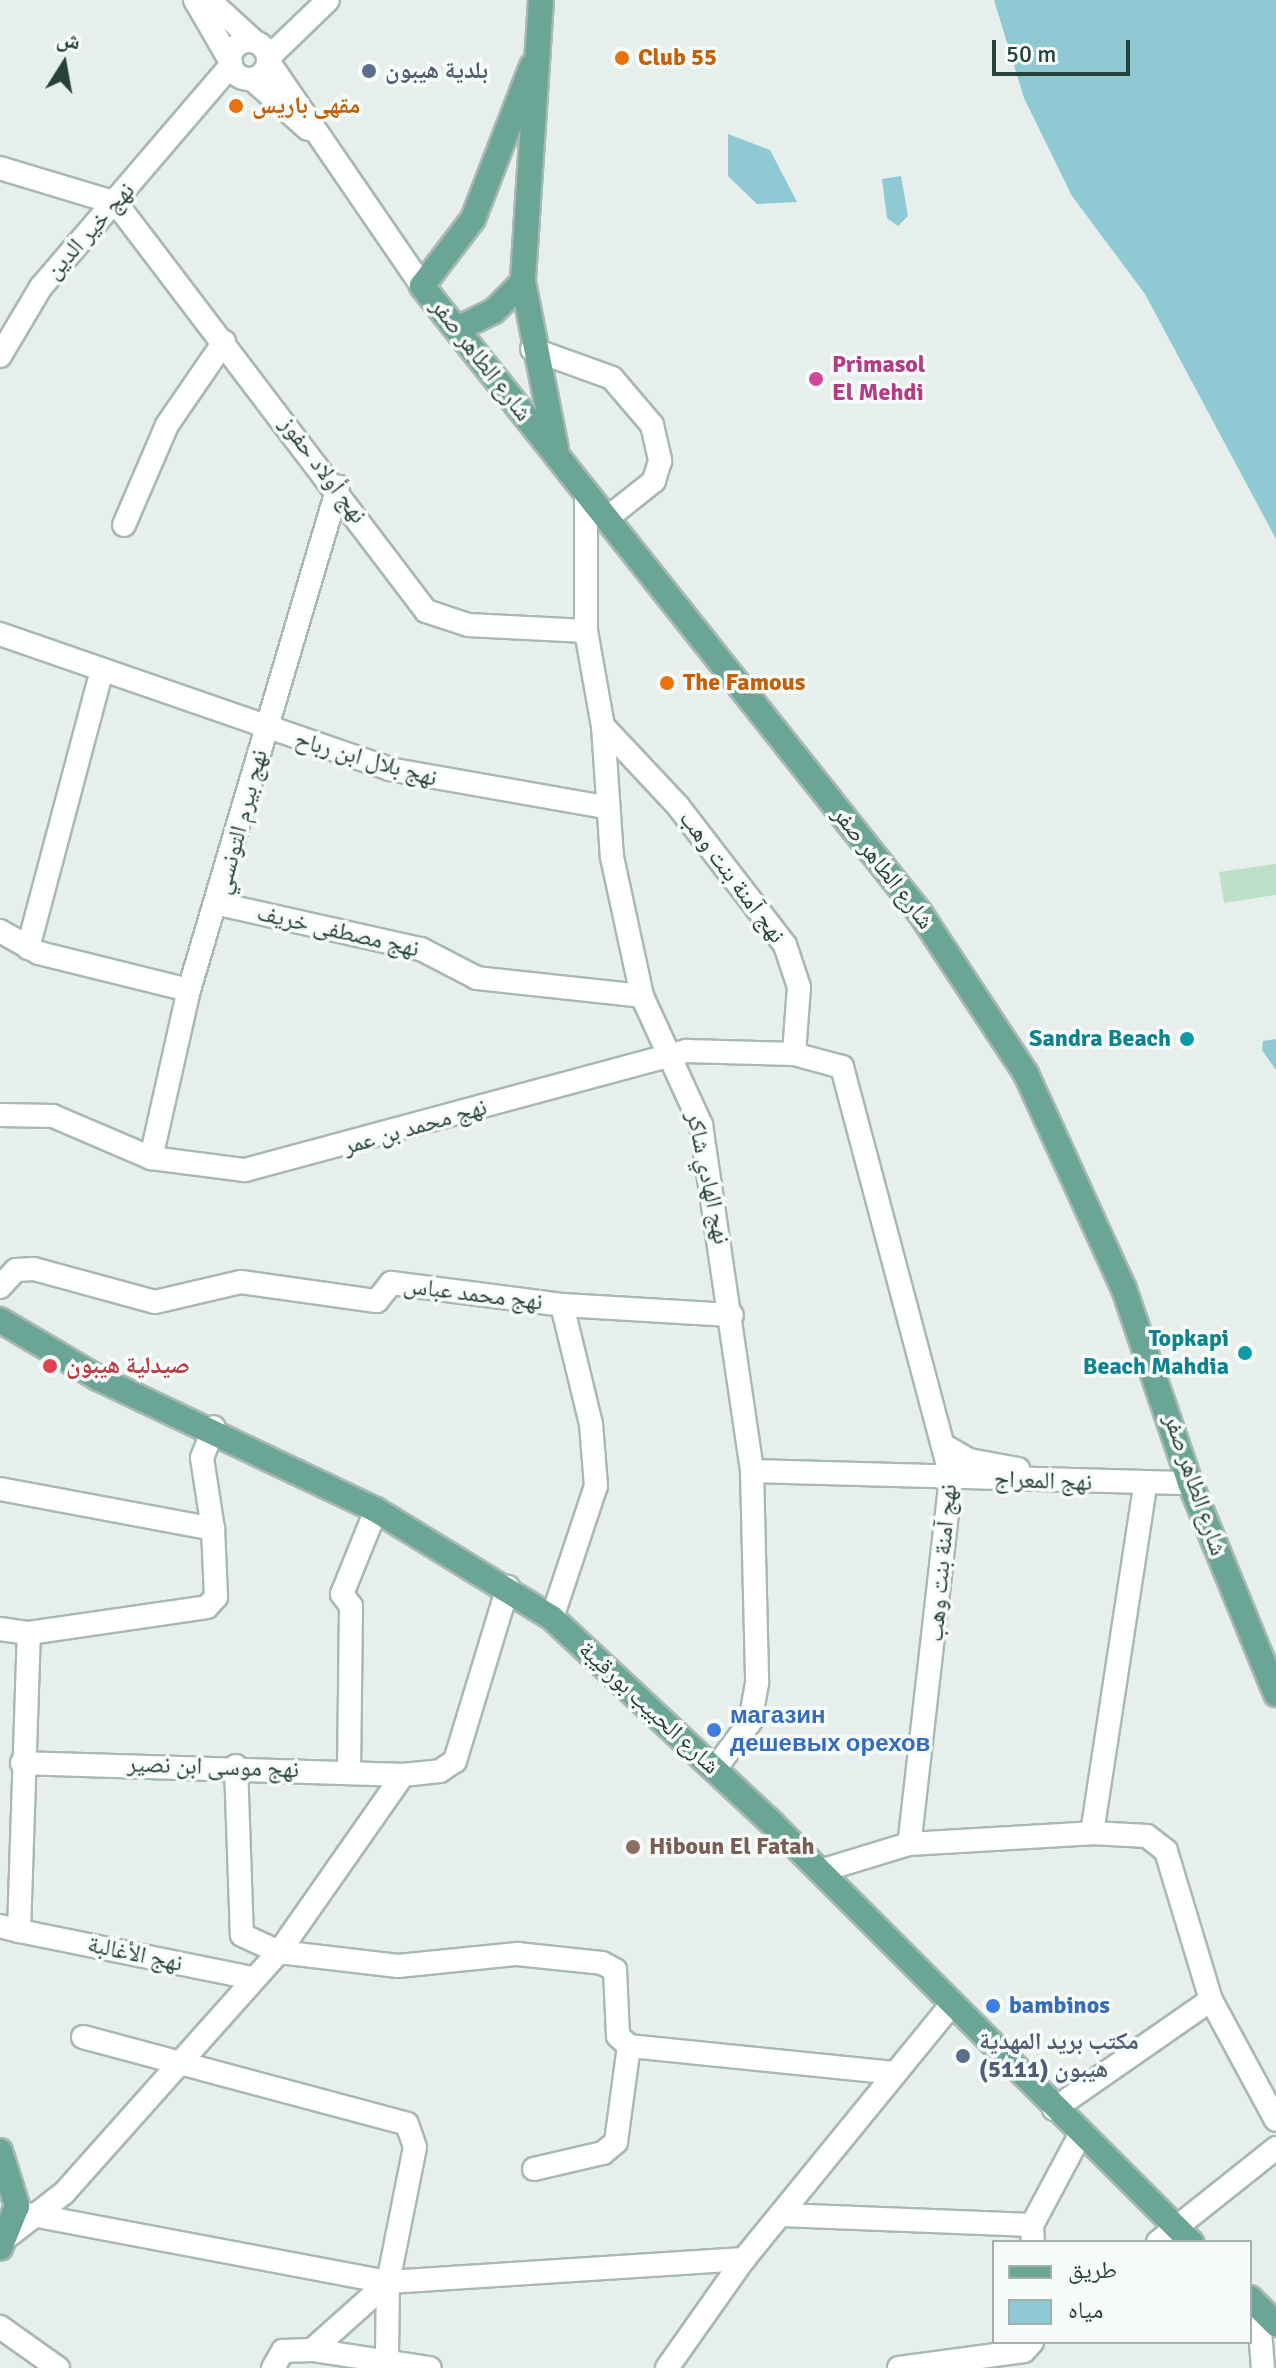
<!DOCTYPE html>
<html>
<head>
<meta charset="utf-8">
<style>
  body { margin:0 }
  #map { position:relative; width:1276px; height:2368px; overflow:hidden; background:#e6efeb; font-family:Signika,"Noto Naskh Arabic",sans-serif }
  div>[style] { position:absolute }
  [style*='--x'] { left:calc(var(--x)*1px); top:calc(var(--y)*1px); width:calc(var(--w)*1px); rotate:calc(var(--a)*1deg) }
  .green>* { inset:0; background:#bfe0c8 }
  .water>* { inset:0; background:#8ec9d4 }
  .roads { filter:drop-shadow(2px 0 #a8b8b2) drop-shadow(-2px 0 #a8b8b2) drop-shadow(0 2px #a8b8b2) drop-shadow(0 -2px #a8b8b2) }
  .minor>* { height:22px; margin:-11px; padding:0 11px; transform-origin:11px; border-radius:11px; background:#fff }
  .minor>.ring { margin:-11px; padding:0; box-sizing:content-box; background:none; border:22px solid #fff; border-radius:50% }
  .major>* { height:24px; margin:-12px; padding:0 12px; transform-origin:12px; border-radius:12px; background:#6aa596 }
  .dots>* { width:22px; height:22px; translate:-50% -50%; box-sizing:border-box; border:4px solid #f7fbf9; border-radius:50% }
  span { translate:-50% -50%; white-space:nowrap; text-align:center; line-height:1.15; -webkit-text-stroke:7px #f7fbf9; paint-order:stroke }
  .food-label { font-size:24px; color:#c56008; font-weight:700 }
  .left { translate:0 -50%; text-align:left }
  .service-label { font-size:24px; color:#4e5e75; font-weight:700 }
  .street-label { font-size:24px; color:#24423a }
  .hotel-label { font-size:24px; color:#b23c85; font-weight:700 }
  .culture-label { font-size:24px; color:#0d838f; font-weight:700 }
  .right { translate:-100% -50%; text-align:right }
  .health-label { font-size:24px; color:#be3a42; font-weight:700 }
  .shop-label { font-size:24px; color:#366cbe; font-weight:700 }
  .education-label { font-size:24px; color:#785e54; font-weight:700 }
  .legend { position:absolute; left:992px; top:2240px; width:260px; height:104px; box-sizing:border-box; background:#f7fbf9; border:2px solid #a3b1ad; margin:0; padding:10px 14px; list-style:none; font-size:24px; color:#24423a }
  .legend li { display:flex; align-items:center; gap:16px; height:40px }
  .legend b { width:40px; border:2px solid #a3b1ad }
  .north { position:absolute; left:24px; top:24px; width:80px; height:80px; -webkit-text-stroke:6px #f7fbf9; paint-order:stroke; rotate:11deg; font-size:22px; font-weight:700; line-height:32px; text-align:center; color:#24423a }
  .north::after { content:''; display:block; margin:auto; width:28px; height:36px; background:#24423a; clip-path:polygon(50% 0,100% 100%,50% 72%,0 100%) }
  .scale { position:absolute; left:992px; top:40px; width:138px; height:36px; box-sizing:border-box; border:4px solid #24423a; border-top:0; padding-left:10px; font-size:24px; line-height:28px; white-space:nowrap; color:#24423a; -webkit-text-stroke:6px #f7fbf9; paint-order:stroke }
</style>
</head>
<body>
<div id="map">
  <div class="green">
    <div style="clip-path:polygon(1276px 864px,1276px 895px,1224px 903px,1219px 872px)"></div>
  </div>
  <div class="water">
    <div style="clip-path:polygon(994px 0,1276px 0,1276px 539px,1145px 294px,1072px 196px,1024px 98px)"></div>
    <div style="clip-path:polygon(728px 134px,770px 150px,797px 202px,757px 204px,728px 176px)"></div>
    <div style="clip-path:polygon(901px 176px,908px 216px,898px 226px,887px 218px,882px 179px)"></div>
    <div style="clip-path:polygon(1276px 1039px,1276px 1070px,1262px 1050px,1263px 1041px)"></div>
  </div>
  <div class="roads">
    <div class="minor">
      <div style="--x:195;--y:0;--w:72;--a:59.9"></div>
      <div style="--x:209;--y:0;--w:62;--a:42.4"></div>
      <div class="ring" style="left:230px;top:41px;width:16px;height:16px"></div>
      <div style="--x:268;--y:58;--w:83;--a:-44"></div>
      <div style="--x:268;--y:61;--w:273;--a:55.6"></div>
      <div style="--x:252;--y:79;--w:75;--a:41.8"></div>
      <div style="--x:0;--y:168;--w:121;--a:16.8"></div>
      <div style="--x:116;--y:203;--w:512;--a:52.77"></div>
      <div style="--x:426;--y:611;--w:44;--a:18.4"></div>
      <div style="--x:468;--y:625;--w:118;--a:2.9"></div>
      <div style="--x:532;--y:349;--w:85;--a:19.9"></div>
      <div style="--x:612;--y:378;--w:62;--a:49.6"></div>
      <div style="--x:652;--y:425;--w:37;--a:77"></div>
      <div style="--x:660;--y:461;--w:21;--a:107"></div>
      <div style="--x:654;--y:481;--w:61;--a:141.6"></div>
      <div style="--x:0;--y:356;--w:80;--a:-59.3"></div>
      <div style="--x:41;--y:287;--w:292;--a:-49.4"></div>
      <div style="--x:586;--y:495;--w:136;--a:90"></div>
      <div style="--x:586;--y:631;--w:97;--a:79.9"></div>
      <div style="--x:603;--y:726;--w:131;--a:86.1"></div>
      <div style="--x:612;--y:857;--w:142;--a:77.8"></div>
      <div style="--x:642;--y:996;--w:142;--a:65.4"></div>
      <div style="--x:701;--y:1125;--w:350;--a:81.6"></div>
      <div style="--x:752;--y:1471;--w:212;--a:88.6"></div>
      <div style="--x:757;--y:1683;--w:40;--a:100"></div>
      <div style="--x:750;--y:1722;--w:59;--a:126.7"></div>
      <div style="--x:124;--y:525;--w:109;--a:-66.7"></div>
      <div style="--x:167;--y:425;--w:101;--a:-55.5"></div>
      <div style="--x:0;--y:634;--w:412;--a:19.1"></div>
      <div style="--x:389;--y:769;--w:219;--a:10"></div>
      <div style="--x:603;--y:726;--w:110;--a:46.8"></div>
      <div style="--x:678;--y:806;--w:175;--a:52.4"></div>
      <div style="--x:785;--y:945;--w:44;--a:71.6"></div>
      <div style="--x:799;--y:987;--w:67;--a:94.3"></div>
      <div style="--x:219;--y:904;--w:207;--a:12.6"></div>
      <div style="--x:421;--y:949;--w:63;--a:27.4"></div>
      <div style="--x:477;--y:978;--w:166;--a:6.2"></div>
      <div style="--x:0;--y:931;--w:45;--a:29.4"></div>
      <div style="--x:39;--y:953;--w:154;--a:13.9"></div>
      <div style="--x:28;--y:948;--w:285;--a:-75.1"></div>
      <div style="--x:0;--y:1115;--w:53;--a:1.1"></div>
      <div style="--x:53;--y:1116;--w:107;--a:23.2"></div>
      <div style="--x:151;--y:1158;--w:95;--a:7.3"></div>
      <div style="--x:245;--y:1170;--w:457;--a:-15.1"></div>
      <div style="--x:686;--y:1051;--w:108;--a:1.6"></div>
      <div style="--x:794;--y:1054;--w:50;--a:15.2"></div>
      <div style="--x:842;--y:1067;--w:425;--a:75.1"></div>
      <div style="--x:951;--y:1478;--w:368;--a:96.5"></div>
      <div style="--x:909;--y:1844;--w:93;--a:163.1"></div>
      <div style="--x:151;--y:1158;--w:172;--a:-77.3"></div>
      <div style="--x:189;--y:990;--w:525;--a:-73.5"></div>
      <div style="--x:0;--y:1287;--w:23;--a:-47"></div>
      <div style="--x:16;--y:1270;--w:18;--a:-3"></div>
      <div style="--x:34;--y:1269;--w:125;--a:15.3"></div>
      <div style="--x:155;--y:1302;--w:88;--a:-13.1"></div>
      <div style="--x:241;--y:1282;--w:137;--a:8"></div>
      <div style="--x:377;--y:1301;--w:23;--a:-52"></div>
      <div style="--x:391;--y:1283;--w:172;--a:7.3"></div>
      <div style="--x:562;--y:1305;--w:170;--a:3.4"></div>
      <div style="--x:943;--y:1445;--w:30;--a:30"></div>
      <div style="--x:969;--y:1460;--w:50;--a:10.4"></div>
      <div style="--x:752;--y:1471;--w:438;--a:1.6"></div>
      <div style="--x:0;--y:1489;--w:217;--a:10.6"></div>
      <div style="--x:213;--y:1529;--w:72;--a:-98.8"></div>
      <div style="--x:202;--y:1458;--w:33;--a:-69"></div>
      <div style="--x:552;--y:1618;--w:139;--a:-71.6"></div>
      <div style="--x:596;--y:1486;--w:62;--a:-94.6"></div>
      <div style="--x:591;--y:1424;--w:122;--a:-103.7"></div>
      <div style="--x:0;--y:1629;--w:29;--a:8"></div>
      <div style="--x:29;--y:1633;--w:180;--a:-8.3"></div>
      <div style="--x:207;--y:1607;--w:13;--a:-48"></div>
      <div style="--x:216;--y:1597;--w:68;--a:-92.5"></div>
      <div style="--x:22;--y:1763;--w:381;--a:1.8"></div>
      <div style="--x:236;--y:1766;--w:169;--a:88"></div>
      <div style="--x:242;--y:1935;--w:41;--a:24.7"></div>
      <div style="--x:279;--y:1952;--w:120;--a:6.7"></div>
      <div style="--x:398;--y:1966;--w:120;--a:-5.8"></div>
      <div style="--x:517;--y:1954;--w:85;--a:6"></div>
      <div style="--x:602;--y:1963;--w:15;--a:28"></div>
      <div style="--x:615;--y:1970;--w:66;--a:87.4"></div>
      <div style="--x:618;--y:2036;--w:15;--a:42"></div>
      <div style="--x:629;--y:2046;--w:265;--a:5.8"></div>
      <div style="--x:349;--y:1771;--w:165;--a:-89.3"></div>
      <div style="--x:351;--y:1606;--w:15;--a:-127"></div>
      <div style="--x:342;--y:1594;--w:91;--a:-68"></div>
      <div style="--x:1092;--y:1833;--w:55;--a:3.1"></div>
      <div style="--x:1147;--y:1836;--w:24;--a:38"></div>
      <div style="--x:1166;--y:1851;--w:156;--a:73.2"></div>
      <div style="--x:1211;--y:2000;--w:136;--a:61.6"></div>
      <div style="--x:909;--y:1844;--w:183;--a:-3.4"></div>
      <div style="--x:1092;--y:1833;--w:352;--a:-81.3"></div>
      <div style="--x:0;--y:1926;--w:20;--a:15"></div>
      <div style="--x:19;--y:1931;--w:298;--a:-88.1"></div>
      <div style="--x:19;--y:1931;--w:238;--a:11.4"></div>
      <div style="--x:83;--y:2037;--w:335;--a:15"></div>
      <div style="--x:407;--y:2124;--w:24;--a:71"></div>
      <div style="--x:415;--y:2147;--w:138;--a:101.3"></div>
      <div style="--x:388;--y:2282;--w:76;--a:90.8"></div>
      <div style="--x:1054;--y:2109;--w:191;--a:-34.8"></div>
      <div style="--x:534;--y:2169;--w:71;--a:-13.1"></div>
      <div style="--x:603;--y:2153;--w:17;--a:-40"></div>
      <div style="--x:616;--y:2142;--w:97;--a:-82.3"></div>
      <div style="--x:27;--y:2214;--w:367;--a:10.7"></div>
      <div style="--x:388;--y:2282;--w:357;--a:-3.7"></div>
      <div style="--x:782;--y:2215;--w:250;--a:2.3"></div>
      <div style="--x:1032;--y:2225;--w:17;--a:87"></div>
      <div style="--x:1032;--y:2225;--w:102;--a:-61.9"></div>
      <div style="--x:7;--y:2237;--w:72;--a:-37.7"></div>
      <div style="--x:64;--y:2193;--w:323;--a:-48.3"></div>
      <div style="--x:279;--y:1952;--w:216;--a:-55"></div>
      <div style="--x:403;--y:1775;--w:37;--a:-6"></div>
      <div style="--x:440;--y:1771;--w:18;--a:-34"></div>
      <div style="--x:455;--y:1761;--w:182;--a:-73.1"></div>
      <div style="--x:1158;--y:2242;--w:151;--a:-38.5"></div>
      <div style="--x:1258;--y:2305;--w:63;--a:85.5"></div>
      <div style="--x:0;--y:2327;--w:71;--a:35.3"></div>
      <div style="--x:312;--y:2350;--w:102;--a:-41.8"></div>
      <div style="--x:273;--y:2368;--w:20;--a:-60"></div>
      <div style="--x:283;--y:2351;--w:29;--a:-2"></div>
      <div style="--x:312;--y:2350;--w:119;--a:8.7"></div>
      <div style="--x:667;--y:2368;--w:133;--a:-54.8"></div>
      <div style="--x:744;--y:2259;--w:330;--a:-50.8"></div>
      <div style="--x:899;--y:2368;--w:126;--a:-7.7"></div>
      <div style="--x:1024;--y:2351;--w:12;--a:-48"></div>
    </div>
    <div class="major">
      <div style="--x:541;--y:0;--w:283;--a:93.7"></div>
      <div style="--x:523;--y:282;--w:170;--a:78.8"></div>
      <div style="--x:532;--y:66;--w:164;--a:111.1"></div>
      <div style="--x:473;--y:219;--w:84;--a:127.3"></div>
      <div style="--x:422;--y:286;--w:801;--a:51.54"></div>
      <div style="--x:920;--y:913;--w:193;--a:56.6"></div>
      <div style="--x:1026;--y:1074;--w:236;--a:65.5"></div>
      <div style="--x:1124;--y:1289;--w:205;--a:71.2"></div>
      <div style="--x:1190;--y:1483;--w:228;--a:67.8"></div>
      <div style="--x:457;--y:329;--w:41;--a:-25.9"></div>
      <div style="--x:494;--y:311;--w:41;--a:-45"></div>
      <div style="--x:0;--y:1320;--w:114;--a:30.6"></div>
      <div style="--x:98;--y:1378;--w:308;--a:25.4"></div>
      <div style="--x:376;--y:1510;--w:206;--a:31.5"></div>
      <div style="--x:552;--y:1618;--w:301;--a:43"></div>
      <div style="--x:772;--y:1823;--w:593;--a:45"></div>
      <div style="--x:0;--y:2151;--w:58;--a:72.8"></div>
      <div style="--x:17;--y:2206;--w:45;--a:112"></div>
      <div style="--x:1250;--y:2298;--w:37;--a:45"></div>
    </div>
  </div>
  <div class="dots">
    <div style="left:622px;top:58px;background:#e8710a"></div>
    <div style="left:369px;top:71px;background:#5c6f8a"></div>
    <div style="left:236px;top:106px;background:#e8710a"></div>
    <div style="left:816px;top:379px;background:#d1479c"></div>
    <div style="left:667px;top:683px;background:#e8710a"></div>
    <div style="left:1187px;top:1039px;background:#0f9aa8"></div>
    <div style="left:1245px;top:1353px;background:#0f9aa8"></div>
    <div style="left:50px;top:1366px;background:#e0444e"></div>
    <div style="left:714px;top:1730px;background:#3f7fe0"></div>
    <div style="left:633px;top:1847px;background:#8d6e63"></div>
    <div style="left:993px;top:2006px;background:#3f7fe0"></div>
    <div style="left:963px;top:2056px;background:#5c6f8a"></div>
  </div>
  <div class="food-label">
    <span class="left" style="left:638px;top:58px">Club 55</span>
    <span class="left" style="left:252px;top:106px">مقهى باريس</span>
    <span class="left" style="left:683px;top:683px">The Famous</span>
  </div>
  <div class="service-label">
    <span class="left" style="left:385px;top:71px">بلدية هيبون</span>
    <span class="left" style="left:979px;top:2056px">مكتب بريد المهدية<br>هيبون (5111)</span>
  </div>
  <div class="street-label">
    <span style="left:90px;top:231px;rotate:-48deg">نهج خير الدين</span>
    <span style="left:481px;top:360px;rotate:52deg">شارع الطاهر صفر</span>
    <span style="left:323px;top:470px;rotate:53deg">نهج أولاد حفوز</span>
    <span style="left:366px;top:759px;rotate:16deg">نهج بلال ابن رباح</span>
    <span style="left:241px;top:822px;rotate:-75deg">نهج بيرم التونسي</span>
    <span style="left:883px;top:868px;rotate:52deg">شارع الطاهر صفر</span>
    <span style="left:732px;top:877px;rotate:53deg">نهج آمنة بنت وهب</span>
    <span style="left:338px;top:931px;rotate:13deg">نهج مصطفى خريف</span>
    <span style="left:415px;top:1127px;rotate:-16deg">نهج محمد بن عمر</span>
    <span style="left:708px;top:1178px;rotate:78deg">نهج الهادي شاكر</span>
    <span style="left:473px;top:1294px;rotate:7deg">نهج محمد عباس</span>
    <span style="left:1043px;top:1481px;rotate:2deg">نهج المعراج</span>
    <span style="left:1195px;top:1485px;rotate:71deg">شارع الطاهر صفر</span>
    <span style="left:942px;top:1563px;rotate:-85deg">نهج آمنة بنت وهب</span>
    <span style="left:649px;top:1708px;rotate:43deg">شارع الحبيب بورقيبة</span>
    <span style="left:213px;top:1767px;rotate:2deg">نهج موسى ابن نصير</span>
    <span style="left:135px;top:1954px;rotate:12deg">نهج الأغالبة</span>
  </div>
  <div class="hotel-label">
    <span class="left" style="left:832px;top:379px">Primasol<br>El Mehdi</span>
  </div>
  <div class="culture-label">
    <span class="right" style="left:1171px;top:1039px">Sandra Beach</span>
    <span class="right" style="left:1229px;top:1353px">Topkapi<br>Beach Mahdia</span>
  </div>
  <div class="health-label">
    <span class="left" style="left:66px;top:1366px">صيدلية هيبون</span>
  </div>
  <div class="shop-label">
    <span class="left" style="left:730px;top:1730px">магазин<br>дешевых орехов</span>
    <span class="left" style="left:1009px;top:2006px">bambinos</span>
  </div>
  <div class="education-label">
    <span class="left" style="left:649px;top:1847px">Hiboun El Fatah</span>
  </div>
  <ul class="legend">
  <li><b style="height:10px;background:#6aa596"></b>طريق</li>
  <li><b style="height:22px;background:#8ec9d4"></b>مياه</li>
  </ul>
  <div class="north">ش</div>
  <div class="scale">50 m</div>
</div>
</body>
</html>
